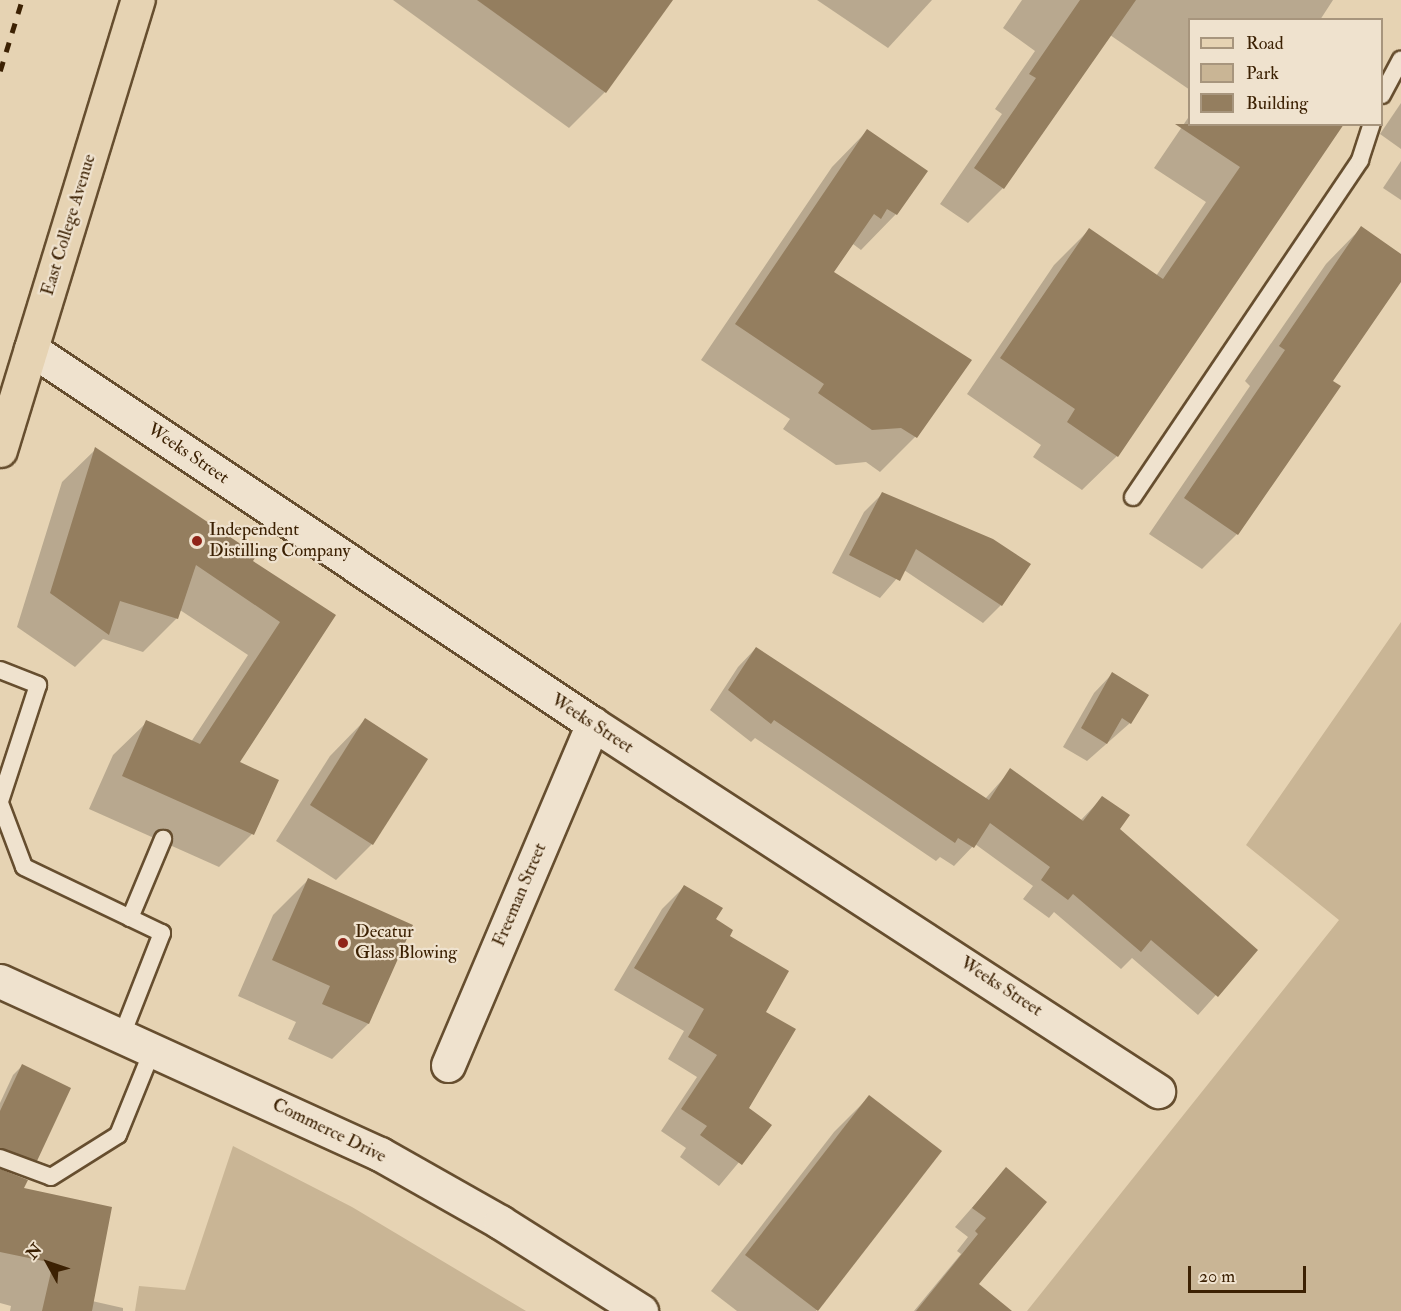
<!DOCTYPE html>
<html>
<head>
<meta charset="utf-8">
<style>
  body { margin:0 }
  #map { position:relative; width:1401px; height:1311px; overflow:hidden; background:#e6d3b3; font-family:"IM FELL Double Pica",serif }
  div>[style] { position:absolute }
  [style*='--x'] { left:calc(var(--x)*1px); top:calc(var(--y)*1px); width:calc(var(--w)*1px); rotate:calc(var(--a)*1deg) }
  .green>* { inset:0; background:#c9b595 }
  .shadow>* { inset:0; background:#0003 }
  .building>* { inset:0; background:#947e5f }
  .roads { filter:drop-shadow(2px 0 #664e2f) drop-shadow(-2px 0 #664e2f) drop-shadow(0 2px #664e2f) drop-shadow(0 -2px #664e2f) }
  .lane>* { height:16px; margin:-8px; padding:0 8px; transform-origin:8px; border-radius:8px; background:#efe2ce }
  .street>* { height:33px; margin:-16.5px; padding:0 16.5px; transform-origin:16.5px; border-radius:16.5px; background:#efe2ce }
  .secondary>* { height:33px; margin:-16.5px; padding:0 16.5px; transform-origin:16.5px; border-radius:16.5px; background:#efe2ce }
  .primary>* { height:33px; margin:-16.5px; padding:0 16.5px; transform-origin:16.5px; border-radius:16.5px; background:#e6d3b3 }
  .rail>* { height:4.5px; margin-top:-2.25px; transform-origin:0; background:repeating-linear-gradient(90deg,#3c2103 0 10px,transparent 0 20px) }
  .dots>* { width:16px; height:16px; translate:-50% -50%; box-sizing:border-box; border:3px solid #efe2ce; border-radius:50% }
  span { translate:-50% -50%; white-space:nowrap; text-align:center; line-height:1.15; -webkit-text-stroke:4.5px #efe2ce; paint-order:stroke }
  .street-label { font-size:18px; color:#3c2103 }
  .poi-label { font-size:18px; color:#3c2103 }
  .left { translate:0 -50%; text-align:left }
  .legend { position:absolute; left:1188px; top:18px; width:195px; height:108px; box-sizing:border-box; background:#efe2ce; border:2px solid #a7957d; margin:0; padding:8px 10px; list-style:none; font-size:18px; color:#3c2103 }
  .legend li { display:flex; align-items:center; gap:12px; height:30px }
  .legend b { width:30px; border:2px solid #a7957d }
  .north { position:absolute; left:18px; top:1233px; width:60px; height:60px; -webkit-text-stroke:4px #efe2ce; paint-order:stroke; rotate:310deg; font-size:16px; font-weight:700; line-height:24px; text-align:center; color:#3c2103 }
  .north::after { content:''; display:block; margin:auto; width:21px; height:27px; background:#3c2103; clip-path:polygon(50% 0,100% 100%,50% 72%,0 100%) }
  .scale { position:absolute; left:1188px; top:1266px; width:118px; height:27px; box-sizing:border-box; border:3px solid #3c2103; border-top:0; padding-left:8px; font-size:18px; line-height:21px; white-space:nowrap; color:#3c2103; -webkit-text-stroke:4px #efe2ce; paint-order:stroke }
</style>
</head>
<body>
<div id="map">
  <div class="green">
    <div style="clip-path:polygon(1401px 622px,1401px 1311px,1027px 1311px,1339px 920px,1246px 845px)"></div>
    <div style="clip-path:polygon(233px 1146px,352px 1207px,526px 1311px,135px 1311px,139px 1286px,185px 1290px)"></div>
  </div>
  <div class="shadow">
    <div style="clip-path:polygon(393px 0,671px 0,605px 92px,569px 128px)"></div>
    <div style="clip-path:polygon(817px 0,932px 0,888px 48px)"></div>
    <div style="clip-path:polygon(1022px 0,1333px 0,1320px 20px,1190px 20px,1190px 90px,1110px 35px,1003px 188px,968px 223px,940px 204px,1002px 114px,995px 109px,1035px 51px,1003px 28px)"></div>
    <div style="clip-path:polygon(1401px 103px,1401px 149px,1380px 134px)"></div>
    <div style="clip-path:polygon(1190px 115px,1190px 124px,1342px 124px,1117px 456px,1082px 490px,1033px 457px,1041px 445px,967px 394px,1054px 265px,1089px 230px,1156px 276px,1206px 202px,1154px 168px)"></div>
    <div style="clip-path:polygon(867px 131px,896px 214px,861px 250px,853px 244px,832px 273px,970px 360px,915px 437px,880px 472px,866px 462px,836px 465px,783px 429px,790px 419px,701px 360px,832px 167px)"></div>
    <div style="clip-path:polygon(1401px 161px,1401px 200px,1383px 188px)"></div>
    <div style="clip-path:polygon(1361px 228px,1401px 255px,1401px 279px,1331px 382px,1237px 534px,1202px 569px,1149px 534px,1250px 386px,1245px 381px,1326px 264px)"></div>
    <div style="clip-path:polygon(96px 449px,250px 561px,333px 616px,238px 763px,252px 834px,219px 867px,89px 809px,113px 755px,147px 722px,191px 742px,248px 655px,180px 610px,177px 618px,143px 652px,103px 639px,75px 667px,17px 627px,62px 482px)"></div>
    <div style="clip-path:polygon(882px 494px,1001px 605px,983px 623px,904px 570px,880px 598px,832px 573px,864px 512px)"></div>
    <div style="clip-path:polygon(756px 648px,985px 799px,1011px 770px,1080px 821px,1103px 797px,1118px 829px,1256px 950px,1198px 1015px,1132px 958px,1121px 969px,1054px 912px,1049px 918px,1023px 899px,1033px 886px,975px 844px,954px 866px,940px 857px,936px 861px,755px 738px,751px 742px,710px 710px,738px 667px)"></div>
    <div style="clip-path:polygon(1112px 674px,1130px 723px,1087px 761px,1063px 747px,1094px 693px)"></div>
    <div style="clip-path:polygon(365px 720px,426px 759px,372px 844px,336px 880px,276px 841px,330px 756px)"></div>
    <div style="clip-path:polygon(308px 880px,411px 926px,368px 1024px,332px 1059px,288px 1039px,296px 1022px,238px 996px,273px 915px)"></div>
    <div style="clip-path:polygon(684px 887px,728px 936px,764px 1013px,747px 1109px,770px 1125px,719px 1186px,680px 1157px,686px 1148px,661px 1131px,697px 1077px,668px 1059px,684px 1031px,614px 990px,662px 909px)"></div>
    <div style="clip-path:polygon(22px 1066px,36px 1160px,27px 1169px,0 1159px,0 1103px,13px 1075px)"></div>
    <div style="clip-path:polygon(869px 1097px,940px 1152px,816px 1311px,737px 1311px,711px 1291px,834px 1132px)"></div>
    <div style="clip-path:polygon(1006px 1169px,977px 1284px,987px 1311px,914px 1311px,961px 1254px,957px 1251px,968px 1237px,955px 1227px)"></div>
    <div style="clip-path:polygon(0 1171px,22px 1189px,92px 1301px,123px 1308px,123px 1311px,10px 1311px,11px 1306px,0 1303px)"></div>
  </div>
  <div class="building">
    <div style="clip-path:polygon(477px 0,673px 0,606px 93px)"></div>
    <div style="clip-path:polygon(1080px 0,1136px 0,1004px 189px,974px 168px,1036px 78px,1029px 74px)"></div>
    <div style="clip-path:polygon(1175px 124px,1344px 124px,1118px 457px,1067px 422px,1075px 409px,1000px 358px,1089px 228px,1163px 279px,1240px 167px)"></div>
    <div style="clip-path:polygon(867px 129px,928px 171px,897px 215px,887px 209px,881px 219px,874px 214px,834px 272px,972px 360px,917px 438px,901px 428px,872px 430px,818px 393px,824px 384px,735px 324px)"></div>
    <div style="clip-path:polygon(1361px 226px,1401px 254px,1401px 282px,1333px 381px,1341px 386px,1238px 535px,1184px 498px,1285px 350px,1279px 346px)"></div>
    <div style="clip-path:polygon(95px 447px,257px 555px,253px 561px,336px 615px,240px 762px,279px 780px,254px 835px,122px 776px,146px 720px,200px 744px,280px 622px,196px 565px,178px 619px,120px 601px,109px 635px,50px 593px)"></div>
    <div style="clip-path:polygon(882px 492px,993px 539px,1031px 564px,1002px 606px,916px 549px,900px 581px,849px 555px)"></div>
    <div style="clip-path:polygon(756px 647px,989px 800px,1010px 768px,1083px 821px,1102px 796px,1130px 815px,1120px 829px,1258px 950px,1218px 997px,1151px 940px,1141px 952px,1073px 894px,1068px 900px,1041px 880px,1050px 867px,990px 823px,974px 848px,958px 838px,955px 843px,774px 720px,771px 724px,728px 690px)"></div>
    <div style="clip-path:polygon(1112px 672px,1149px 695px,1131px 724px,1122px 718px,1107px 744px,1081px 728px)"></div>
    <div style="clip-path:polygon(365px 718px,428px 759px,373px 845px,310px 805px)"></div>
    <div style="clip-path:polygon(308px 878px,413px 925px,369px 1024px,322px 1004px,330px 986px,272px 960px)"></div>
    <div style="clip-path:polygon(684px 885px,723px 908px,716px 919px,733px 930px,730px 936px,789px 971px,766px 1012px,796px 1029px,749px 1108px,772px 1125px,742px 1165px,700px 1135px,707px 1126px,681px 1109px,717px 1055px,688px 1037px,704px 1009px,634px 968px)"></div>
    <div style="clip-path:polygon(22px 1064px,71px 1088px,37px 1161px,0 1148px,0 1111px)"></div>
    <div style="clip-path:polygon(869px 1095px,942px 1151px,818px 1311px,745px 1255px)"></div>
    <div style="clip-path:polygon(1006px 1167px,1047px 1202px,979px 1284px,1012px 1311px,916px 1311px,978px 1234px,975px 1231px,986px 1218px,972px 1208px)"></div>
    <div style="clip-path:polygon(0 1169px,28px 1180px,24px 1188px,112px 1207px,92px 1311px,42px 1311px,53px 1263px,0 1252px)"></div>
  </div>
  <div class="roads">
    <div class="lane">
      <div style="--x:1382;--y:95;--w:40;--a:-62"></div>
      <div style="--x:1133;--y:497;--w:406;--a:-56"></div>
      <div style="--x:1360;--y:160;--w:38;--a:-72"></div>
      <div style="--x:0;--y:670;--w:41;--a:21.5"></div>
      <div style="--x:38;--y:685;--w:122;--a:108.1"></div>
      <div style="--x:0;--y:803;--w:68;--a:69.4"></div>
      <div style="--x:24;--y:867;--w:153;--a:25.6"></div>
      <div style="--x:162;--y:933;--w:110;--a:111.4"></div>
      <div style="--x:130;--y:918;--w:86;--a:-67.3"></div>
      <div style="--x:0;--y:1158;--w:54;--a:20.4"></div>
      <div style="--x:51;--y:1177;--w:79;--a:-32.1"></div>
      <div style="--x:118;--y:1135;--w:93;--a:-67.9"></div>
    </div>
    <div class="street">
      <div style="--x:31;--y:349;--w:676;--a:33.71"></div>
      <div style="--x:593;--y:724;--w:674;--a:33.01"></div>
      <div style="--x:448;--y:1065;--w:371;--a:-67"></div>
    </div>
    <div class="secondary">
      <div style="--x:0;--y:981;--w:418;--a:24.5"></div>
      <div style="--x:380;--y:1154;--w:138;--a:29.5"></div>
      <div style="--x:500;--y:1222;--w:167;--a:32.3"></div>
    </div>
    <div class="primary">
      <div style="--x:0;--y:450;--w:471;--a:-73"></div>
    </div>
  </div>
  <div class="rail">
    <div style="--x:0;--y:71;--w:74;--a:-72.8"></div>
  </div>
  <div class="dots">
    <div style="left:197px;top:541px;background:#8f2418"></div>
    <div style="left:343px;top:943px;background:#8f2418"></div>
  </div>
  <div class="street-label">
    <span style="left:69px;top:225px;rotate:-73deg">East College Avenue</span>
    <span style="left:188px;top:454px;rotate:34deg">Weeks Street</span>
    <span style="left:592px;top:724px;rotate:33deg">Weeks Street</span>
    <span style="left:520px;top:895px;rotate:-67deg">Freeman Street</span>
    <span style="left:1001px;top:987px;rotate:33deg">Weeks Street</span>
    <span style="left:329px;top:1131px;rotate:26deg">Commerce Drive</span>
  </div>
  <div class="poi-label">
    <span class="left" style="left:209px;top:541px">Independent<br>Distilling Company</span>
    <span class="left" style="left:355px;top:943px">Decatur<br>Glass Blowing</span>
  </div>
  <ul class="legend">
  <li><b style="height:8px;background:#e6d3b3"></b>Road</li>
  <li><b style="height:16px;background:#c9b595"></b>Park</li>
  <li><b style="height:16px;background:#947e5f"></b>Building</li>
  </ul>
  <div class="north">N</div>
  <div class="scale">20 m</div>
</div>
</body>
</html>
